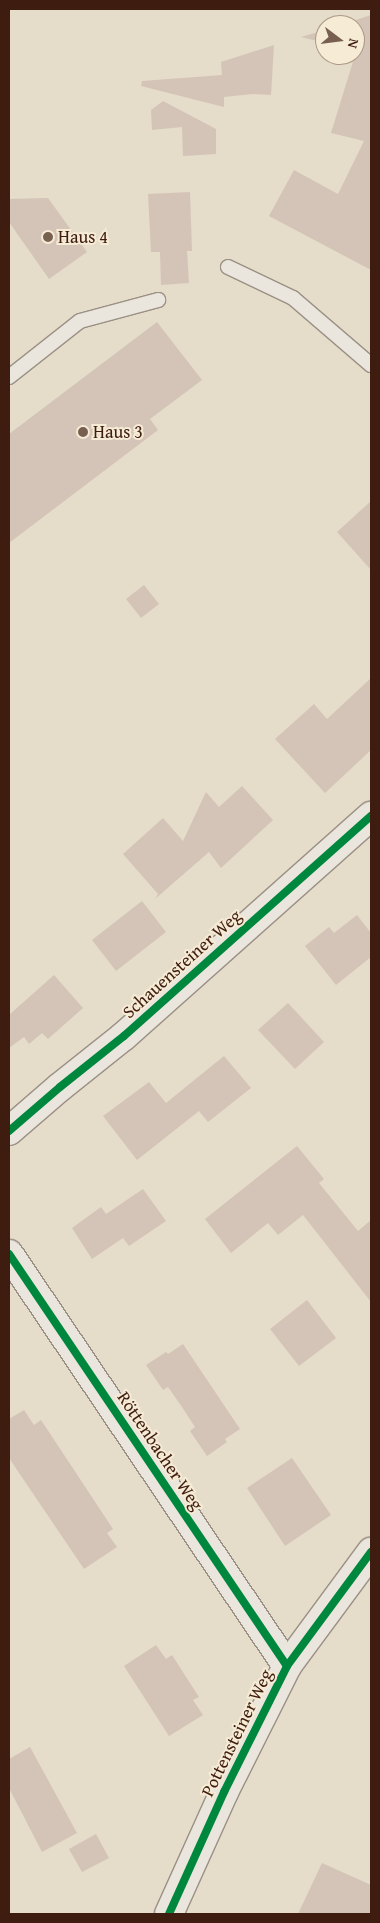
<!DOCTYPE html>
<html>
<head>
<meta charset="utf-8">
<style>
  body { margin:0 }
  #map { position:relative; width:380px; height:1923px; overflow:hidden; background:#e5dcca; font-family:"Gentium Book Plus",serif }
  div>[style] { position:absolute }
  [style*='--x'] { left:calc(var(--x)*1px); top:calc(var(--y)*1px); width:calc(var(--w)*1px); rotate:calc(var(--a)*1deg) }
  .building>* { inset:0; background:#d4c4b8 }
  .roads { filter:drop-shadow(1px 0 #9a9084) drop-shadow(-1px 0 #9a9084) drop-shadow(0 1px #9a9084) drop-shadow(0 -1px #9a9084) }
  .service>* { height:14px; margin:-7px; padding:0 7px; transform-origin:7px; border-radius:7px; background:#eae5dd }
  .minor>* { height:28px; margin:-14px; padding:0 14px; transform-origin:14px; border-radius:14px; background:#eae5dd }
  .cycleway>* { height:8px; margin:-4px; padding:0 4px; transform-origin:4px; border-radius:4px; background:#00873e }
  .dots>* { width:14px; height:14px; translate:-50% -50%; box-sizing:border-box; border:2px solid #f6ebd5; border-radius:50% }
  span { translate:-50% -50%; white-space:nowrap; text-align:center; line-height:1.15; -webkit-text-stroke:4px #f6ebd5; paint-order:stroke }
  .poi-label { font-size:18px; color:#3e1d10 }
  .left { translate:0 -50%; text-align:left }
  .street-label { font-size:18px; color:#3e1d10 }
  .frame { position:absolute; inset:0; border:10px solid #3e1d10; pointer-events:none }
  .north { position:absolute; left:315px; top:15px; width:50px; height:50px; box-sizing:border-box; background:#f6ebd5; border:1px solid #ac9986; border-radius:50%; rotate:105deg; font-size:14px; font-weight:700; line-height:20px; text-align:center; color:#3e1d10 }
  .north::after { content:''; display:block; margin:auto; width:18px; height:22px; background:#786051; clip-path:polygon(50% 0,100% 100%,50% 72%,0 100%) }
</style>
</head>
<body>
<div id="map">
  <div class="building">
    <div style="clip-path:polygon(371px 15px,371px 270px,269px 216px,294px 170px,338px 194px,364px 141px,331px 133px,355px 55px,355px 25px,340px 25px)"></div>
    <div style="clip-path:polygon(325px 30px,325px 43px,301px 37px)"></div>
    <div style="clip-path:polygon(274px 45px,271px 95px,252px 94px,224px 97px,224px 107px,141px 86px,142px 81px,222px 75px,221px 62px)"></div>
    <div style="clip-path:polygon(163px 101px,216px 129px,216px 154px,183px 156px,182px 127px,152px 130px,151px 110px)"></div>
    <div style="clip-path:polygon(190px 192px,192px 251px,187px 251px,189px 283px,161px 285px,160px 252px,151px 252px,148px 194px)"></div>
    <div style="clip-path:polygon(48px 198px,87px 252px,49px 279px,9px 222px,9px 199px)"></div>
    <div style="clip-path:polygon(157px 322px,202px 380px,150px 419px,158px 430px,9px 543px,9px 434px)"></div>
    <div style="clip-path:polygon(371px 501px,371px 570px,337px 532px)"></div>
    <div style="clip-path:polygon(144px 585px,159px 604px,141px 618px,126px 599px)"></div>
    <div style="clip-path:polygon(371px 678px,371px 750px,325px 793px,275px 739px,314px 704px,327px 719px)"></div>
    <div style="clip-path:polygon(242px 786px,273px 820px,221px 868px,209px 852px,155px 899px,158px 894px,123px 854px,163px 818px,183px 841px,206px 792px,219px 807px)"></div>
    <div style="clip-path:polygon(142px 901px,166px 932px,116px 971px,92px 940px)"></div>
    <div style="clip-path:polygon(357px 915px,371px 933px,371px 957px,336px 985px,305px 946px,329px 927px,334px 933px)"></div>
    <div style="clip-path:polygon(54px 975px,83px 1008px,48px 1039px,42px 1033px,29px 1044px,24px 1037px,9px 1048px,9px 1015px)"></div>
    <div style="clip-path:polygon(288px 1003px,324px 1042px,295px 1069px,258px 1030px)"></div>
    <div style="clip-path:polygon(224px 1056px,251px 1088px,208px 1122px,199px 1111px,137px 1160px,103px 1116px,149px 1082px,166px 1103px)"></div>
    <div style="clip-path:polygon(297px 1146px,324px 1179px,319px 1183px,358px 1231px,371px 1220px,371px 1302px,303px 1215px,278px 1235px,268px 1223px,231px 1253px,205px 1219px)"></div>
    <div style="clip-path:polygon(143px 1189px,166px 1221px,129px 1246px,123px 1238px,92px 1259px,72px 1228px,101px 1207px,106px 1214px)"></div>
    <div style="clip-path:polygon(307px 1300px,336px 1338px,299px 1366px,270px 1329px)"></div>
    <div style="clip-path:polygon(183px 1344px,240px 1429px,225px 1439px,227px 1442px,207px 1456px,190px 1431px,195px 1427px,182px 1407px,168px 1387px,163px 1390px,146px 1365px,166px 1352px,168px 1354px)"></div>
    <div style="clip-path:polygon(24px 1410px,34px 1425px,41px 1420px,113px 1529px,107px 1533px,117px 1547px,84px 1569px,9px 1458px,9px 1419px)"></div>
    <div style="clip-path:polygon(292px 1458px,331px 1515px,285px 1546px,247px 1488px)"></div>
    <div style="clip-path:polygon(156px 1645px,166px 1659px,172px 1655px,199px 1697px,193px 1700px,203px 1715px,169px 1736px,124px 1666px)"></div>
    <div style="clip-path:polygon(30px 1747px,77px 1833px,42px 1852px,9px 1788px,9px 1759px)"></div>
    <div style="clip-path:polygon(96px 1834px,109px 1858px,82px 1872px,69px 1849px)"></div>
    <div style="clip-path:polygon(322px 1863px,371px 1885px,371px 1914px,298px 1914px)"></div>
  </div>
  <div class="roads">
    <div class="service">
      <div style="--x:228;--y:267;--w:72;--a:25.5"></div>
      <div style="--x:293;--y:298;--w:103;--a:40.7"></div>
      <div style="--x:9;--y:377;--w:90;--a:-38.3"></div>
      <div style="--x:80;--y:321;--w:81;--a:-15.1"></div>
    </div>
    <div class="minor">
      <div style="--x:9;--y:1131;--w:67;--a:-40.8"></div>
      <div style="--x:60;--y:1087;--w:82;--a:-38.6"></div>
      <div style="--x:124;--y:1036;--w:331;--a:-41.7"></div>
      <div style="--x:9;--y:1254;--w:497;--a:56"></div>
      <div style="--x:169;--y:1914;--w:134;--a:-65.7"></div>
      <div style="--x:224;--y:1792;--w:141;--a:-63.4"></div>
      <div style="--x:287;--y:1666;--w:142;--a:-53.6"></div>
    </div>
  </div>
  <div class="cycleway">
    <div style="--x:9;--y:1131;--w:67;--a:-40.8"></div>
    <div style="--x:60;--y:1087;--w:82;--a:-38.6"></div>
    <div style="--x:124;--y:1036;--w:331;--a:-41.7"></div>
    <div style="--x:9;--y:1254;--w:497;--a:56"></div>
    <div style="--x:169;--y:1914;--w:134;--a:-65.7"></div>
    <div style="--x:224;--y:1792;--w:141;--a:-63.4"></div>
    <div style="--x:287;--y:1666;--w:142;--a:-53.6"></div>
  </div>
  <div class="dots">
    <div style="left:48px;top:237px;background:#786051"></div>
    <div style="left:83px;top:432px;background:#786051"></div>
  </div>
  <div class="poi-label">
    <span class="left" style="left:58px;top:237px">Haus 4</span>
    <span class="left" style="left:93px;top:432px">Haus 3</span>
  </div>
  <div class="street-label">
    <span style="left:182px;top:964px;rotate:-42deg">Schauensteiner Weg</span>
    <span style="left:160px;top:1451px;rotate:56deg">Röttenbacher Weg</span>
    <span style="left:237px;top:1733px;rotate:-64deg">Pottensteiner Weg</span>
  </div>
  <div class="frame"></div>
  <div class="north">N</div>
</div>
</body>
</html>
